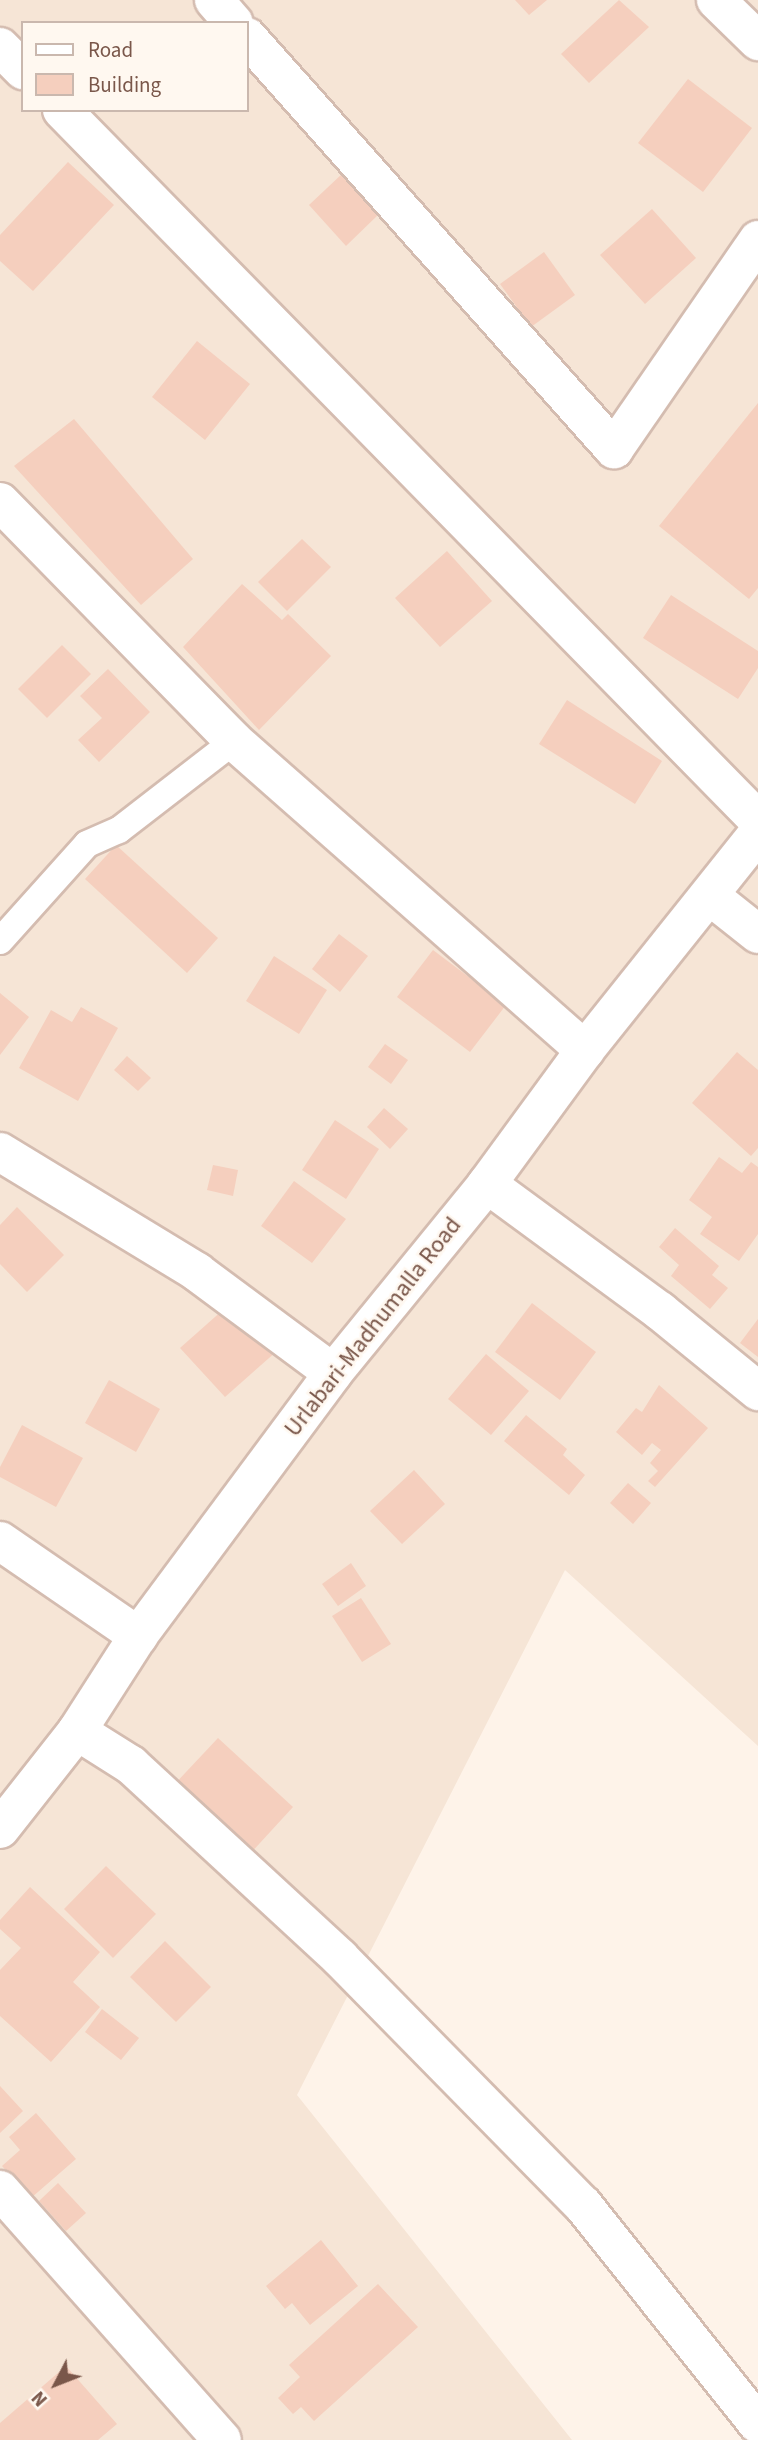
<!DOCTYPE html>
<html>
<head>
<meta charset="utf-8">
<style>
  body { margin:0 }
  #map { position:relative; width:758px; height:2440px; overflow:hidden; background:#fef3e9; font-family:"Source Sans 3",sans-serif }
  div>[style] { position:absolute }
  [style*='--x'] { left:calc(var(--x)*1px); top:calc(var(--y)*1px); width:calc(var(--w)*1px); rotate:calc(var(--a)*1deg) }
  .residential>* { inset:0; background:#f6e5d6 }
  .building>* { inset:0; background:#f5cfbe }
  .roads { filter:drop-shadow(2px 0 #d4bcb0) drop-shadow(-2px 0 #d4bcb0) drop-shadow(0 2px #d4bcb0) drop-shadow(0 -2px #d4bcb0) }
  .lane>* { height:26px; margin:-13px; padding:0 13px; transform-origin:13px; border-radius:13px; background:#fff }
  .street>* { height:38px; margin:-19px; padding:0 19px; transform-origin:19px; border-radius:19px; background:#fff }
  .secondary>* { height:38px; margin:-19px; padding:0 19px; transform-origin:19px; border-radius:19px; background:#fff }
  span { translate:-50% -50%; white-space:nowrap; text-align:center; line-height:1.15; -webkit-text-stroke:5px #fff8f0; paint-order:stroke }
  .street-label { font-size:24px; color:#7a574a }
  .legend { position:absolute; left:21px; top:21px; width:228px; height:91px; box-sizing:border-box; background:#fff8f0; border:2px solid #cab8ae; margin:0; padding:9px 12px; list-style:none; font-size:21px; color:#7a574a }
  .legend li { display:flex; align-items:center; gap:14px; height:35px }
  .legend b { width:35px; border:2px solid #cab8ae }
  .north { position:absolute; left:21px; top:2349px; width:70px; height:70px; -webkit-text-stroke:5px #fff8f0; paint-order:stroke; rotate:228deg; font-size:19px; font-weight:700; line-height:28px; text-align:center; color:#7a574a }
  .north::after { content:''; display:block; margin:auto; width:24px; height:32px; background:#7a574a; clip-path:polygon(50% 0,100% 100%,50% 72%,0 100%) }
</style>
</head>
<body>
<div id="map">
  <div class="residential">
    <div style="clip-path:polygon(evenodd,0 0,758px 0,758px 1746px,565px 1570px,297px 2095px,572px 2440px,0 2440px,0 0,23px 23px,247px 23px,247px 110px,23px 110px,23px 23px)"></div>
  </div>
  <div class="building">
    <div style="clip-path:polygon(515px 0,547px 0,529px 15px)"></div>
    <div style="clip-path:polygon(619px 0,649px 27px,589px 83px,561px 54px)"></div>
    <div style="clip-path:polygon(688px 79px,752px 128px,703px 192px,638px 143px)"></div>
    <div style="clip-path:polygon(68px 162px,114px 205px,33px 291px,0 261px,0 235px)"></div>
    <div style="clip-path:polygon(343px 173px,380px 213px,346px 246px,309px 205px)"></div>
    <div style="clip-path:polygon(652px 209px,696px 258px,645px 304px,600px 255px)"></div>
    <div style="clip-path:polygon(544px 252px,575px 295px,531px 327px,500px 284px)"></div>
    <div style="clip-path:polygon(197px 341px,250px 384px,205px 440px,152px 397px)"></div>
    <div style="clip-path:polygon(758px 403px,758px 588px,749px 599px,659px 526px)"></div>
    <div style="clip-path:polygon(74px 419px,193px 559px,141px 605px,14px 466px)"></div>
    <div style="clip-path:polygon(302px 539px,331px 567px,287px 611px,258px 582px)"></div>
    <div style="clip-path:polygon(447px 551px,492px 601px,440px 647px,395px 598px)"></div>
    <div style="clip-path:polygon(242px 584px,282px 620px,288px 614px,331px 656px,259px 730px,183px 647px)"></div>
    <div style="clip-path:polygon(671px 595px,758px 651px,758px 668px,738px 699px,643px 638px)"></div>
    <div style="clip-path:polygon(62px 645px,91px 674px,47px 718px,18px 689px)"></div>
    <div style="clip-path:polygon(108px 669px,150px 712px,99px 762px,78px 740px,102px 718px,80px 696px)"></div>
    <div style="clip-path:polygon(567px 700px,662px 761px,635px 804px,539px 744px)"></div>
    <div style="clip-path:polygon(116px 845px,218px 938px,187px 973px,85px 879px)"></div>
    <div style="clip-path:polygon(339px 934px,368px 956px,340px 992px,312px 969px)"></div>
    <div style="clip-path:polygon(433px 950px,506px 1005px,470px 1052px,397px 997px)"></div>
    <div style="clip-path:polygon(274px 956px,327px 990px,299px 1034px,246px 1001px)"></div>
    <div style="clip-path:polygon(0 993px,29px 1017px,0 1055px)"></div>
    <div style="clip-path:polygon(81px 1007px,118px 1028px,78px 1101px,19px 1068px,51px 1010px,72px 1022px)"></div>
    <div style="clip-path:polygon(385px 1044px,408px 1060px,391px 1084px,368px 1067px)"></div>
    <div style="clip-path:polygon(737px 1052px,758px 1070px,758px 1148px,751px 1156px,692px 1103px)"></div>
    <div style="clip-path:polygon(127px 1056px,151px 1078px,138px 1091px,114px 1070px)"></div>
    <div style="clip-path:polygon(384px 1108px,408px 1129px,390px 1149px,367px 1127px)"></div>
    <div style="clip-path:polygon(335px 1120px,379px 1149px,346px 1199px,302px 1170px)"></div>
    <div style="clip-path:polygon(719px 1157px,742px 1173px,751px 1162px,758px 1167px,758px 1234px,739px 1261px,700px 1234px,712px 1217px,689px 1200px)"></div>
    <div style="clip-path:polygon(213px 1165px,238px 1170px,233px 1196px,207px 1190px)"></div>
    <div style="clip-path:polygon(294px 1181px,346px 1219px,312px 1263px,261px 1226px)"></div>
    <div style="clip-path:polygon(17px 1207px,64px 1255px,27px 1292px,0 1264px,0 1225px)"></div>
    <div style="clip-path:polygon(675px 1228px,719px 1266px,712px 1275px,728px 1288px,710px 1309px,671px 1276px,679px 1265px,659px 1247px)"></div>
    <div style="clip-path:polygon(233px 1301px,277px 1351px,225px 1397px,180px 1348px)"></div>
    <div style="clip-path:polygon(532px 1303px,596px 1352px,560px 1400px,495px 1352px)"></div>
    <div style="clip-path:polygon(758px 1319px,758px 1357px,740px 1343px)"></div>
    <div style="clip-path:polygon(486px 1354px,529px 1391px,491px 1435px,448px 1399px)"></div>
    <div style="clip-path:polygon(109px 1380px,160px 1409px,136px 1452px,85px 1423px)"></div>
    <div style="clip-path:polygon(659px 1385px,708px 1428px,655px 1487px,648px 1481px,658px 1471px,650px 1463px,661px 1450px,652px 1443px,642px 1455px,616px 1432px,636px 1408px,642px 1412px)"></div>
    <div style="clip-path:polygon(526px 1415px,567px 1449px,563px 1455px,585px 1475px,569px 1495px,504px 1441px)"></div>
    <div style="clip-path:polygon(22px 1425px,83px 1458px,56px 1507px,0 1477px,0 1467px)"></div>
    <div style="clip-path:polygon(414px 1470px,445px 1504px,402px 1544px,370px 1511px)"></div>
    <div style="clip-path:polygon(628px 1483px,651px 1503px,633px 1524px,610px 1503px)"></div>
    <div style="clip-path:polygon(351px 1563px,366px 1586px,338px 1606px,322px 1584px)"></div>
    <div style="clip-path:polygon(361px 1598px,391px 1644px,362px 1662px,332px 1616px)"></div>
    <div style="clip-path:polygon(218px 1738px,293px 1807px,247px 1857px,172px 1787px)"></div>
    <div style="clip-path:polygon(106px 1866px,156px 1914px,113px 1958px,64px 1909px)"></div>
    <div style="clip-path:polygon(30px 1887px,100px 1952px,73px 1982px,100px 2007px,51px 2062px,0 2016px,0 1970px,21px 1948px,0 1929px,0 1920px)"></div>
    <div style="clip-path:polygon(165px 1941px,211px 1987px,176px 2022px,130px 1977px)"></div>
    <div style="clip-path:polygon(102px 2009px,139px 2038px,121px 2060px,85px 2032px)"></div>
    <div style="clip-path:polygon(0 2086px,23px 2111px,0 2133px)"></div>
    <div style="clip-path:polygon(36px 2113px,76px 2159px,31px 2198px,2px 2166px,20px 2150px,9px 2137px)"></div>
    <div style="clip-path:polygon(58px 2183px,86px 2213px,66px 2231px,39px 2201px)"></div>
    <div style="clip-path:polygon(321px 2240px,358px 2286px,310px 2325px,292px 2303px,285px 2309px,266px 2286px)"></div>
    <div style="clip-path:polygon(378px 2284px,418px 2327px,314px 2421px,301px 2407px,293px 2414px,278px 2398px,300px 2377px,289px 2365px)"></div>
    <div style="clip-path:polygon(66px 2366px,117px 2424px,98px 2440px,0 2440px,0 2423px)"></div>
  </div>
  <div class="roads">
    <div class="lane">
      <div style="--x:0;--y:941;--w:130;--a:-48.1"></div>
      <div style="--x:87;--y:844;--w:35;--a:-24"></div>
      <div style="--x:119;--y:830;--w:145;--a:-37.7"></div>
    </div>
    <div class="street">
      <div style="--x:214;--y:0;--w:30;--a:49"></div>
      <div style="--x:716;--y:0;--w:59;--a:44.3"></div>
      <div style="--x:247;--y:37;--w:552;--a:48.31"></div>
      <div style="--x:614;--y:449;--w:254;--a:-55.4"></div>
      <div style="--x:0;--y:47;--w:33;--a:45"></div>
      <div style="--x:62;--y:110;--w:994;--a:45.57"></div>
      <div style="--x:0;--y:502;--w:334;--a:45.6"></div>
      <div style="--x:234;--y:741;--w:468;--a:41.4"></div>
      <div style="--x:710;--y:896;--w:61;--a:38.4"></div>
      <div style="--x:0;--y:1152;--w:231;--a:31.3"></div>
      <div style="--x:197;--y:1272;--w:169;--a:36.6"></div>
      <div style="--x:487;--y:1184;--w:215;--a:36.3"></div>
      <div style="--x:660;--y:1311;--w:127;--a:39.2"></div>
      <div style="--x:0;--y:1541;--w:168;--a:34.5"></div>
      <div style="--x:77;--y:1731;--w:64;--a:32.2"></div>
      <div style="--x:131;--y:1765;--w:284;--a:42.7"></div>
      <div style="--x:340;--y:1958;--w:346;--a:45.5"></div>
      <div style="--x:583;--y:2205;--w:280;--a:51.4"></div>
      <div style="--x:0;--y:2190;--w:334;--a:48.4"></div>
    </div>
    <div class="secondary">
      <div style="--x:0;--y:1829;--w:125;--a:-51.8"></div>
      <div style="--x:77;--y:1731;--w:113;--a:-57.3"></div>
      <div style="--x:138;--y:1636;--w:327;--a:-53.4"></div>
      <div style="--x:333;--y:1373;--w:244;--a:-50.8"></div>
      <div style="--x:487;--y:1184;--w:166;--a:-53.8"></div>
      <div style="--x:585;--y:1050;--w:278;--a:-51.4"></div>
    </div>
  </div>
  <div class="street-label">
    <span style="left:373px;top:1327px;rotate:-52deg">Urlabari-Madhumalla Road</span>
  </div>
  <ul class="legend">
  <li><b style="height:9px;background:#fff"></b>Road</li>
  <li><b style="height:19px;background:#f5cfbe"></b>Building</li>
  </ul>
  <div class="north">N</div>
</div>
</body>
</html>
